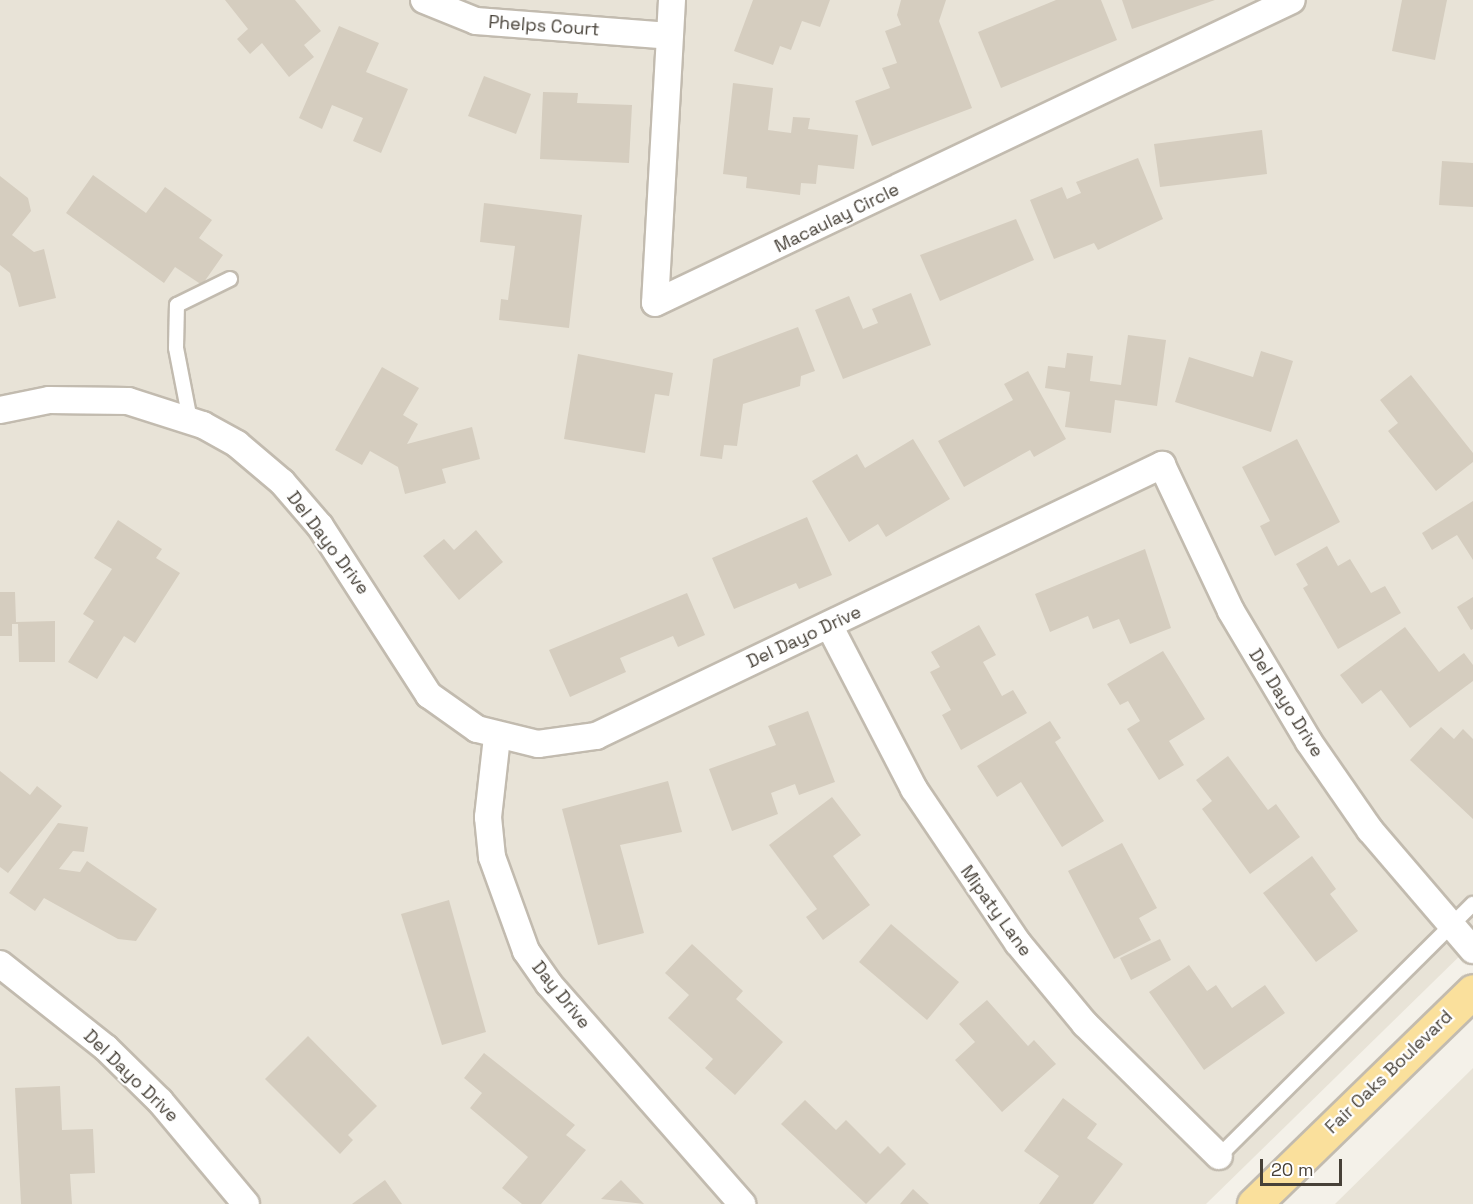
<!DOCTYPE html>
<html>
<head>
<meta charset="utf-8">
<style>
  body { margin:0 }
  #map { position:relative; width:1473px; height:1204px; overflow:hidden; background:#f4f1e9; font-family:"Space Grotesk",sans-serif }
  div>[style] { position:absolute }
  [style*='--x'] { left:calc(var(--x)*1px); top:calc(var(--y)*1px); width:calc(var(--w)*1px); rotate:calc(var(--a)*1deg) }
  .residential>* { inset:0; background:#e8e3d7 }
  .building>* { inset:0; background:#d5cdbf }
  .roads { filter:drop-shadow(2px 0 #c2bbaf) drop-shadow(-2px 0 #c2bbaf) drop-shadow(0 2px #c2bbaf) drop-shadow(0 -2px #c2bbaf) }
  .service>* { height:14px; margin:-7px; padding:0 7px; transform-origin:7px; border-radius:7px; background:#fff }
  .minor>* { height:26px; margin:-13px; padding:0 13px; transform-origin:13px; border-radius:13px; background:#fff }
  .primary>* { height:33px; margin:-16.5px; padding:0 16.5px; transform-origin:16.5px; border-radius:16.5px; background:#fae09c }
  span { translate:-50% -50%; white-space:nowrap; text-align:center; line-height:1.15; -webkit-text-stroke:4.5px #fff; paint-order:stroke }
  .street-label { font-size:18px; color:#474138 }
  .scale { position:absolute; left:1260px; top:1159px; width:82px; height:27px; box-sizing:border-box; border:3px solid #474138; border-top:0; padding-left:8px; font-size:18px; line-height:21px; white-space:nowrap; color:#474138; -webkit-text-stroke:4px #fff; paint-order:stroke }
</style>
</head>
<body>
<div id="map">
  <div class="residential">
    <div style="clip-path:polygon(0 0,1473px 0,1473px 943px,1206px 1204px,0 1204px)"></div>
    <div style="clip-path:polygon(1473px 1068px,1473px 1204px,1335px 1204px)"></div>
  </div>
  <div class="building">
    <div style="clip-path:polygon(225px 0,295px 0,321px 31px,304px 45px,314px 57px,289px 77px,262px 43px,250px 54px,237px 39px,248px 29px)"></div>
    <div style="clip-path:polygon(753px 0,830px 0,820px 27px,802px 21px,791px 50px,780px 46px,773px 65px,734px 51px)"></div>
    <div style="clip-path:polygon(901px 0,946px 0,939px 21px,972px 108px,872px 146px,855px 101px,890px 88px,882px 68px,897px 63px,885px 31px,901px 25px,897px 15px)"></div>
    <div style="clip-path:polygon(1056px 0,1101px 0,1117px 40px,1001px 88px,978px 32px)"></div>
    <div style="clip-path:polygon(1122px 0,1215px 0,1132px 29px)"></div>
    <div style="clip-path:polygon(1402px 0,1447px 0,1435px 60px,1392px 51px)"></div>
    <div style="clip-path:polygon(339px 26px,379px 43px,366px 72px,408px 89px,381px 153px,353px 141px,363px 118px,332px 105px,322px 129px,299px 118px)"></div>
    <div style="clip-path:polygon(484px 76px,531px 94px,516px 134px,468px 116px)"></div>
    <div style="clip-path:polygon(733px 83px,773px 88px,768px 130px,791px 133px,793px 117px,810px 118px,808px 129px,858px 135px,854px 169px,818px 165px,816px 184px,801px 183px,800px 195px,746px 188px,747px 177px,723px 174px)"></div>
    <div style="clip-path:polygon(543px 92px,578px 93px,577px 103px,632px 105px,629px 163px,540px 159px)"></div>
    <div style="clip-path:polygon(1262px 130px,1267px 174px,1160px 187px,1154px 144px)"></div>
    <div style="clip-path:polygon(1138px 158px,1163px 219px,1098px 250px,1094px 243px,1054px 259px,1030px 200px,1062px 187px,1067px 199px,1081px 193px,1076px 182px)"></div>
    <div style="clip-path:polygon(1442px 161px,1473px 163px,1473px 207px,1439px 205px)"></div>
    <div style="clip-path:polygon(93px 175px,146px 213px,165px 187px,212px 220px,199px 238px,223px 255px,202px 285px,175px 267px,164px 283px,66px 213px)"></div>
    <div style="clip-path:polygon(0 176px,28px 198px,31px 211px,12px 235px,34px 252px,44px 249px,56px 298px,19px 307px,10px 273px,0 265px)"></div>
    <div style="clip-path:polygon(484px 203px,582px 215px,569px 328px,499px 320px,501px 299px,508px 300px,515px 246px,480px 242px)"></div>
    <div style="clip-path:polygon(1016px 219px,1034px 260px,940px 301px,920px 255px)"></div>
    <div style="clip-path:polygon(911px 293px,931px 345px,843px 379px,815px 310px,849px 296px,863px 329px,878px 323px,872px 309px)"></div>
    <div style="clip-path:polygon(798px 327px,815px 371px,801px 376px,800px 386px,743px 404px,737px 446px,724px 445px,722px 459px,700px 456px,713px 359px)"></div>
    <div style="clip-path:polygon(1128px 335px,1166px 340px,1157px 406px,1115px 400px,1111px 433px,1065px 427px,1070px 392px,1045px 388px,1048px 366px,1065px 368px,1067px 353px,1093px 356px,1090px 381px,1121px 385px)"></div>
    <div style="clip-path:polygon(1261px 351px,1293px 361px,1271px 432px,1175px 402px,1189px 357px,1253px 377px)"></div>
    <div style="clip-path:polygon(578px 354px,673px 373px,669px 396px,655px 394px,645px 453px,564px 439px)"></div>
    <div style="clip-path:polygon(382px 367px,419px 388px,403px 415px,418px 424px,407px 444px,472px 427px,480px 459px,442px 469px,446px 483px,405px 494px,398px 467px,370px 451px,362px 465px,335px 450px)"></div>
    <div style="clip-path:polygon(1028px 371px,1066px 439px,1034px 457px,1030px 450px,964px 487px,938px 441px,1013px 400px,1004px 384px)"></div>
    <div style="clip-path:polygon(1411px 375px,1473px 453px,1473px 462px,1436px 491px,1388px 431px,1398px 423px,1380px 400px)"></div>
    <div style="clip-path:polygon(913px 439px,950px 499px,886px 537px,878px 524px,849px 542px,812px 481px,857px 454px,865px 468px)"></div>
    <div style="clip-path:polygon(1297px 439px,1340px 522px,1275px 556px,1260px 526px,1270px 521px,1242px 467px)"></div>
    <div style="clip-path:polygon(1473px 501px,1473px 560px,1457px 535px,1432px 550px,1422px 533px)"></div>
    <div style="clip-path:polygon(807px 517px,832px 575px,799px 589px,796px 583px,734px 609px,712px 558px)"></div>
    <div style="clip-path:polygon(118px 520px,162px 549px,156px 558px,180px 573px,135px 643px,124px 636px,97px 679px,68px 662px,94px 621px,83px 614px,112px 569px,94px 558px)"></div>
    <div style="clip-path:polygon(476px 530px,503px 562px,459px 600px,423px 556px,444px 539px,454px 550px)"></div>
    <div style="clip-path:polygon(1327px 546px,1338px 566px,1350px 559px,1371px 593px,1385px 586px,1401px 613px,1338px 649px,1303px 588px,1308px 585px,1296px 564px)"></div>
    <div style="clip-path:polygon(1145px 549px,1171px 628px,1130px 644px,1119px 619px,1093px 629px,1088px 616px,1050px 632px,1035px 594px)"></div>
    <div style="clip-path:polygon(0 592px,15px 592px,16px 622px,55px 621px,55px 662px,19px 662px,18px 624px,12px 624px,12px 636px,0 636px)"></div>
    <div style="clip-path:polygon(687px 593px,705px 635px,678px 647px,673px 636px,620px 658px,626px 672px,570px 697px,549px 650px)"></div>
    <div style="clip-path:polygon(1473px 597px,1473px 629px,1471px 630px,1457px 607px)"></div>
    <div style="clip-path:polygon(979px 625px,996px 655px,983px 662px,1002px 696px,1013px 690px,1027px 713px,961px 750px,942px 715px,951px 710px,930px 672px,940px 667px,931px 652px)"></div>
    <div style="clip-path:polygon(1405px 627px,1439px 672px,1464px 653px,1473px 665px,1473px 681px,1410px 728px,1381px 690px,1362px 704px,1340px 675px)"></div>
    <div style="clip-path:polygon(1163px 651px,1205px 719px,1169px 741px,1184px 765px,1159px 780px,1127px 729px,1140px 721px,1128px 701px,1120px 705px,1107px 684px)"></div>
    <div style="clip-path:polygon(808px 711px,835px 782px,799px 795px,795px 784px,771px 793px,778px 814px,732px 831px,709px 769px,776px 745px,768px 726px)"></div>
    <div style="clip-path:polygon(1050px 721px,1061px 738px,1055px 742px,1104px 821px,1062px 847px,1021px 782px,997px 797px,977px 766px)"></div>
    <div style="clip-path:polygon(1441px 727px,1454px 739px,1463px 729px,1473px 739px,1473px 819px,1410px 760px)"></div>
    <div style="clip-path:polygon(1228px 756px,1268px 810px,1276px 804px,1300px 837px,1250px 874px,1202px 809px,1212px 801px,1196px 780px)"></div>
    <div style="clip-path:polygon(0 771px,30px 795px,37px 786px,62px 806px,8px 873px,0 867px)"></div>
    <div style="clip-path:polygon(668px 781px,682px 832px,620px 845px,644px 933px,598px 945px,562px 809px)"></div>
    <div style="clip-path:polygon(832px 797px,861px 835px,833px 856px,870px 905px,823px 940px,806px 917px,817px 909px,769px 845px)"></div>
    <div style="clip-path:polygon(58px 823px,88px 827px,84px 852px,73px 851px,59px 869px,80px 872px,87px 861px,157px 909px,136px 941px,118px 939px,44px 898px,35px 911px,9px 893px)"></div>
    <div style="clip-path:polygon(1122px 843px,1157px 908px,1139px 918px,1151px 940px,1114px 959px,1068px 871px)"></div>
    <div style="clip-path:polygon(1312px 856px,1336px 889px,1330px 894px,1358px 931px,1316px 962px,1263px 893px)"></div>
    <div style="clip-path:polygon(449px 900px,486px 1032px,442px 1045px,401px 914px)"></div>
    <div style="clip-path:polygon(891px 924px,959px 982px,927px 1020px,859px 962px)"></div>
    <div style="clip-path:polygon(1160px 939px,1171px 960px,1131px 980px,1120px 958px)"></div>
    <div style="clip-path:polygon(692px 944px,743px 991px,736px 999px,783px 1042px,735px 1095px,705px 1068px,713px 1059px,668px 1018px,689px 995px,665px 973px)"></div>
    <div style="clip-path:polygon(1189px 965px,1207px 991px,1216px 985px,1232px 1008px,1265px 985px,1285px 1013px,1204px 1070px,1149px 992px)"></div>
    <div style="clip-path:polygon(987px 1000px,1028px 1046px,1034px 1040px,1056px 1064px,1002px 1112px,955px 1060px,975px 1042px,959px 1024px)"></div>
    <div style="clip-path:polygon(308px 1036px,377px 1106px,348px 1135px,353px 1140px,340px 1154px,265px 1079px)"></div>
    <div style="clip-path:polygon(484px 1053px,575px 1125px,566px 1135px,586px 1150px,541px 1204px,522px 1204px,502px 1188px,528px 1157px,470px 1108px,482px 1093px,464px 1078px)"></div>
    <div style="clip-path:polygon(60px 1086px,62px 1130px,93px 1129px,95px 1173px,70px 1174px,72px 1204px,21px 1204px,15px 1088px)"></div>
    <div style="clip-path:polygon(1063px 1098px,1097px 1124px,1087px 1138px,1123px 1164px,1093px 1204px,1039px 1204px,1059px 1176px,1024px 1151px)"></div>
    <div style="clip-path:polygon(805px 1100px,836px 1130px,846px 1120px,880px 1154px,888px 1146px,906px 1164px,866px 1204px,781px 1124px)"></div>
    <div style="clip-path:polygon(385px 1180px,402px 1204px,352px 1204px)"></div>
    <div style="clip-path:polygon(621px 1180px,644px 1204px,601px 1199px)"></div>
    <div style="clip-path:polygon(913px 1189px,929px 1204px,900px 1204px)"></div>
  </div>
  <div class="roads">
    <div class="service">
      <div style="--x:190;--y:420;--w:73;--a:-101"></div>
      <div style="--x:176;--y:348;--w:43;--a:-88.7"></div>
      <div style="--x:177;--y:305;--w:59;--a:-26.1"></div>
      <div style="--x:1219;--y:1156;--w:358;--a:-44.8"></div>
    </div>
    <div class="minor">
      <div style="--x:424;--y:0;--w:56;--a:22"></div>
      <div style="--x:476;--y:21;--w:194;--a:4.4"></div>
      <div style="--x:672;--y:0;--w:303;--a:93.2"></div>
      <div style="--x:655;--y:303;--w:705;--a:-25.44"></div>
      <div style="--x:0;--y:410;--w:50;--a:-11.5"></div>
      <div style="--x:49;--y:400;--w:79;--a:0.7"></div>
      <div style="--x:128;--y:401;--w:79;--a:17.7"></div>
      <div style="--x:203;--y:425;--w:39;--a:29"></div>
      <div style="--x:237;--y:444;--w:59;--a:40.2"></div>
      <div style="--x:282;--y:482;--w:58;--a:49.2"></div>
      <div style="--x:320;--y:526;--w:201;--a:57.2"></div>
      <div style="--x:429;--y:695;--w:59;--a:35.3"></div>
      <div style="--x:477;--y:729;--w:63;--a:13.8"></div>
      <div style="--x:538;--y:744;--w:59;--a:-7.9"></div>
      <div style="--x:596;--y:736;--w:628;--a:-25.59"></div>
      <div style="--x:1162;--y:465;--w:161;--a:64.7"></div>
      <div style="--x:1231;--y:611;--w:152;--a:59.2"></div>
      <div style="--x:1309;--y:742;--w:107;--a:55.3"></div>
      <div style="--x:1370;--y:830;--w:158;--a:49.4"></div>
      <div style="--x:829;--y:625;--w:185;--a:62.6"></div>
      <div style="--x:914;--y:789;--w:186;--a:56"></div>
      <div style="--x:1018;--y:943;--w:105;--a:50.4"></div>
      <div style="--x:1085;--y:1024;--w:188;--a:44.6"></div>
      <div style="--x:497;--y:737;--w:81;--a:96.4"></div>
      <div style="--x:488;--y:817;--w:40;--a:84.3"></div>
      <div style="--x:492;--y:857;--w:100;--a:70.1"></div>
      <div style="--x:526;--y:951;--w:40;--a:55.1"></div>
      <div style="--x:549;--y:984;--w:293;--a:48.7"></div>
      <div style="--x:0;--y:964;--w:135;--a:38.4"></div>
      <div style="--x:106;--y:1048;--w:76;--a:44.5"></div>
      <div style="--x:160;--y:1101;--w:134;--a:50.1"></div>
    </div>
    <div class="primary">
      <div style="--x:1254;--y:1204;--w:305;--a:-44.2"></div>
    </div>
  </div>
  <div class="street-label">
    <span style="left:544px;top:26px;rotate:4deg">Phelps Court</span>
    <span style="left:837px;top:218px;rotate:-26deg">Macaulay Circle</span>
    <span style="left:328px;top:543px;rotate:53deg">Del Dayo Drive</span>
    <span style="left:804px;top:637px;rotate:-25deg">Del Dayo Drive</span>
    <span style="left:1286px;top:703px;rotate:58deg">Del Dayo Drive</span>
    <span style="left:996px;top:911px;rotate:54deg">Mipaty Lane</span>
    <span style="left:561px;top:995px;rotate:51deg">Day Drive</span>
    <span style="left:1389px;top:1072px;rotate:-44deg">Fair Oaks Boulevard</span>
    <span style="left:131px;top:1076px;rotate:44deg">Del Dayo Drive</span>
  </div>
  <div class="scale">20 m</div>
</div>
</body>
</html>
